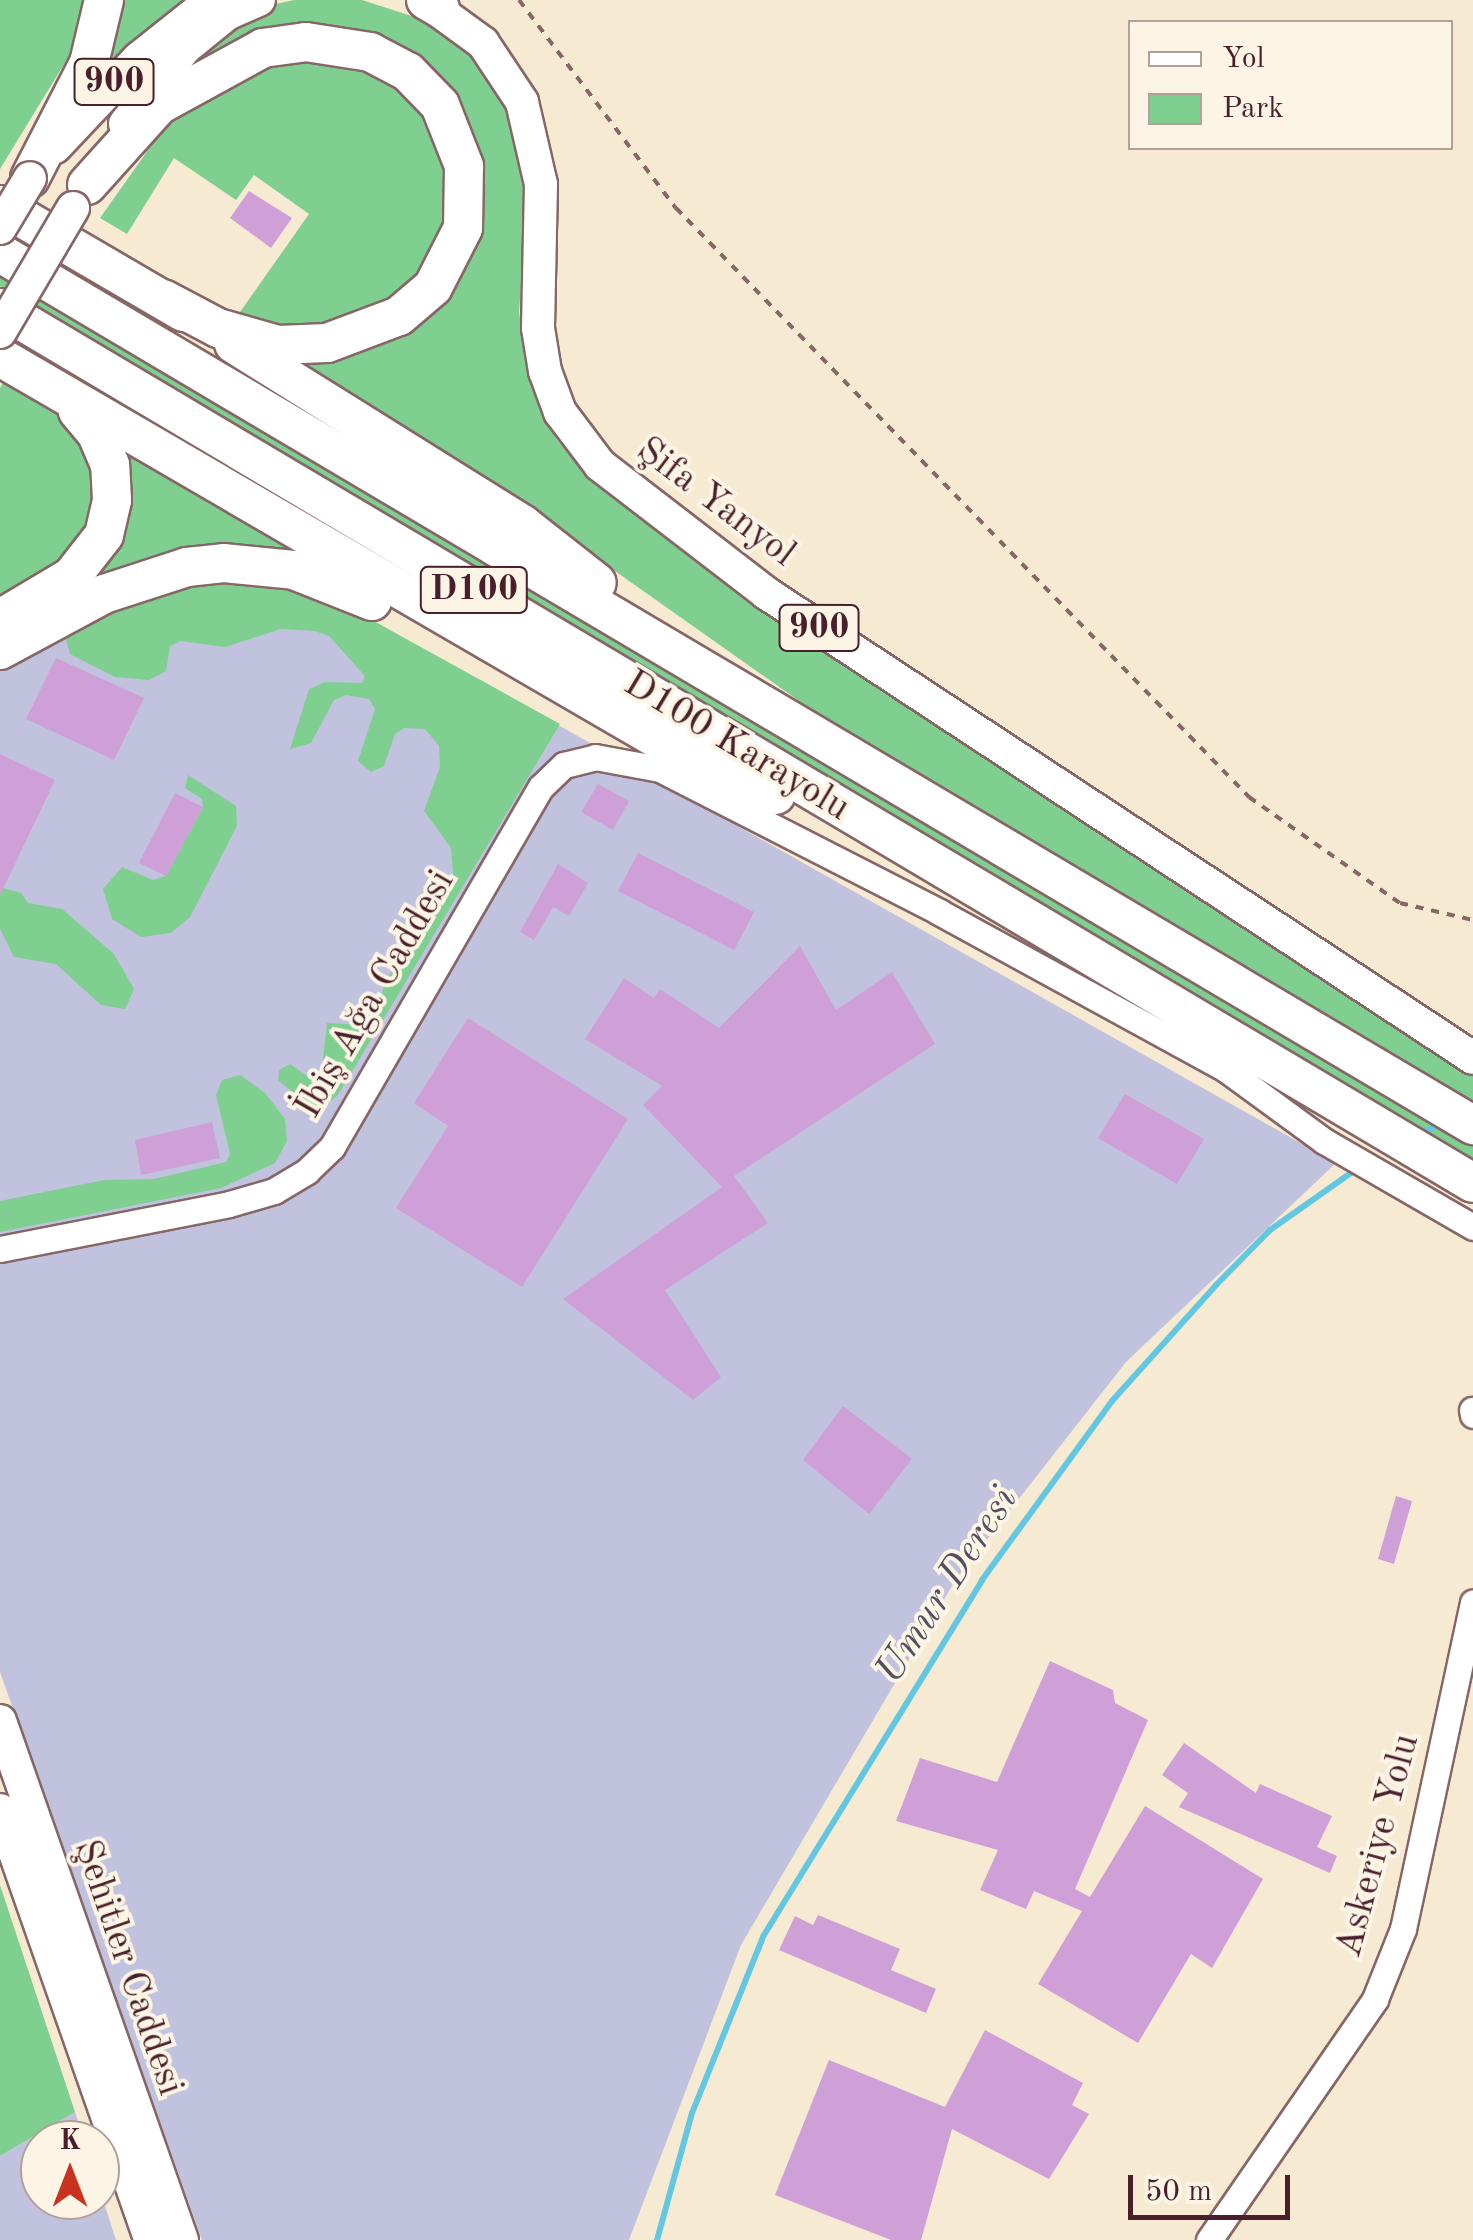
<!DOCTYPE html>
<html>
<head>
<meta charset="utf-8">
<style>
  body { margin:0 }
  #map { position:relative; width:1473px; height:2240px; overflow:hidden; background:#f7ead3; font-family:"Old Standard TT",serif }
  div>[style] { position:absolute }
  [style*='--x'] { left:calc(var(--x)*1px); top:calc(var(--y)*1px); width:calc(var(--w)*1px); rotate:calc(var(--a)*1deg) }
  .industrial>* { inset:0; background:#c1c2dd }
  .green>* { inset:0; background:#7ecf90 }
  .stream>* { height:6px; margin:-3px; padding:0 3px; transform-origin:3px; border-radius:3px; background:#63c7e1 }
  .building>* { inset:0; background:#cea0d7 }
  .path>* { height:4px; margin-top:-2px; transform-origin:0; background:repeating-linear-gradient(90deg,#876666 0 8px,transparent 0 16px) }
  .roads { filter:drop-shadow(2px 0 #876666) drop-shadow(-2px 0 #876666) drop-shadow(0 2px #876666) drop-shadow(0 -2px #876666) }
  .minor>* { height:25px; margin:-12.5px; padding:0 12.5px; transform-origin:12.5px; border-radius:12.5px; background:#fff }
  .major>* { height:32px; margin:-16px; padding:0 16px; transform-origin:16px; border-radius:16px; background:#fff }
  .highway>* { height:38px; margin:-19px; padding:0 19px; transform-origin:19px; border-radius:19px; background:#fff }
  .bridges { filter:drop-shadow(2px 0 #876666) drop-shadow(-2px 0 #876666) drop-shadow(0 2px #876666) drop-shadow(0 -2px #876666) }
  .major-bridge>* { height:32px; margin:-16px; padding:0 16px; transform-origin:16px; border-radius:16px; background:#fff }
  span { translate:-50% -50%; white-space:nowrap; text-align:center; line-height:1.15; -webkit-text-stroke:8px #fcf5e5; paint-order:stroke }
  .shield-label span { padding:2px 8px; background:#fcf5e5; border:2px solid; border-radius:8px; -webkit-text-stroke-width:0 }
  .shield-label { font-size:35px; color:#4a1f2b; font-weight:700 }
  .street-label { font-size:38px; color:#4a1f2b }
  .water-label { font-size:40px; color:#525162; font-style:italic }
  .legend { position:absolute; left:1128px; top:20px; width:325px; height:130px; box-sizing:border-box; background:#fcf5e5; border:2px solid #b59f9b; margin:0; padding:12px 18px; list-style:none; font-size:30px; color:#4a1f2b }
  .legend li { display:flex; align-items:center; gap:20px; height:50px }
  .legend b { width:50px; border:2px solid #b59f9b }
  .north { position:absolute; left:20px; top:2120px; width:100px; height:100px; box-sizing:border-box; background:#fcf5e5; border:2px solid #b59f9b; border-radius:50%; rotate:0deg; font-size:28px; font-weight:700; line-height:40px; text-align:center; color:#4a1f2b }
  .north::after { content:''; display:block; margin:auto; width:35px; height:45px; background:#c8321e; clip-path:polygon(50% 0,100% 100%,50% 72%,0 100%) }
  .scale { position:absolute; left:1128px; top:2175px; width:162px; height:45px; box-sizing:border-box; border:5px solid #4a1f2b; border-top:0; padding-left:12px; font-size:30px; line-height:35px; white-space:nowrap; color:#4a1f2b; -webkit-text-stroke:8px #fcf5e5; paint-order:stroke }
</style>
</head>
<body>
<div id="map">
  <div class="industrial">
    <div style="clip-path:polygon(112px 608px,352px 609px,1336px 1163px,1126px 1362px,956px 1579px,741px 1945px,629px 2240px,202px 2240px,0 1672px,0 669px)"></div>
    <div style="clip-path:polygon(75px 2112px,84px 2140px,40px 2140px,40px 2200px,100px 2200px,100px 2191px,116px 2240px,0 2240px,0 2156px)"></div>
  </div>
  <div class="green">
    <div style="clip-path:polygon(0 0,90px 0,69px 56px,0 169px)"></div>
    <div style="clip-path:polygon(117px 0,190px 0,104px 74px)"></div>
    <div style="clip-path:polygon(294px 0,362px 0,421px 19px,480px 61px,502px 94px,523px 146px,526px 216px,519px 312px,530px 381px,557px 440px,598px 487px,775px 617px,1473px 1074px,1473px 1110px,809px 708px,540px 518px,268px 356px,332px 358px,400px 334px,480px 195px,389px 48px,168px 81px,257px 8px)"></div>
    <div style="clip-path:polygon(281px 55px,375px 64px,440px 123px,454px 211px,415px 290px,322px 334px,233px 322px,309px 214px,254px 175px,236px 200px,174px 158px,127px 234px,100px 218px,170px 119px)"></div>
    <div style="clip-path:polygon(0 267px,1473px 1138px,1473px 1160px,0 286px)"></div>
    <div style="clip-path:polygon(7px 375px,63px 416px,87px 445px,100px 500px,79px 551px,0 605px,0 388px)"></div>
    <div style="clip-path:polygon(108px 434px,344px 573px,74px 588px)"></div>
    <div style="clip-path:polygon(205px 579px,269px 581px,352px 609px,560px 724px,338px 1095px,316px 1112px,278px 1080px,279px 1070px,290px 1064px,310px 1078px,321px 1077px,327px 1023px,369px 1025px,389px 975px,420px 940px,431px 898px,453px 874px,451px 848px,424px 811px,440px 767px,439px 746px,425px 729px,404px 728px,395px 734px,384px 766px,371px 772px,358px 761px,375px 709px,369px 699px,346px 695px,334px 700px,311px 743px,290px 749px,309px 689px,325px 682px,362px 683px,365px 676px,329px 636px,315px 631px,281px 629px,225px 647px,181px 641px,170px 646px,166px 671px,149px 680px,115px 677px,70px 654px,64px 632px,112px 608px)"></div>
    <div style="clip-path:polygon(188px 775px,236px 806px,237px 826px,190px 917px,171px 933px,141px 937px,112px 919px,103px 889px,122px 867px,153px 880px,166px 876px,203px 807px,202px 799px,185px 788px)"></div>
    <div style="clip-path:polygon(0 887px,21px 893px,28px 903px,62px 909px,114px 954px,134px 989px,125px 1009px,101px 1005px,56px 964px,14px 957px,0 929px)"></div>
    <div style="clip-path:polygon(240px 1075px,265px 1093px,285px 1119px,287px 1141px,275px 1163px,221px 1188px,0 1232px,0 1201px,104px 1180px,154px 1179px,226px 1162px,230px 1154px,216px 1095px,222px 1080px)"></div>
    <div style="clip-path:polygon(0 1885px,75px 2112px,0 2156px)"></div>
  </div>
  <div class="stream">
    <div style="--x:1417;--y:1136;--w:27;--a:-28"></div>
    <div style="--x:657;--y:2240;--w:132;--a:-74.6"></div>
    <div style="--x:692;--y:2113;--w:192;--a:-68"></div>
    <div style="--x:764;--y:1935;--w:417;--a:-58.4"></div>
    <div style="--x:982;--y:1580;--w:221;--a:-54"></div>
    <div style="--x:1112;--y:1401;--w:156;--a:-48.1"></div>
    <div style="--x:1216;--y:1285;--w:77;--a:-45.5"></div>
    <div style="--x:1270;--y:1230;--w:108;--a:-35.2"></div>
  </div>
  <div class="building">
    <div style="clip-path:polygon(249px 191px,292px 218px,271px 248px,230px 218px)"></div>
    <div style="clip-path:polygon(56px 658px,144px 698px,114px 760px,26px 719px)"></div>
    <div style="clip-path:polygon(0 754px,55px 780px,0 895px)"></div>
    <div style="clip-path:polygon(598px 784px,629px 801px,613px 830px,581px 812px)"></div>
    <div style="clip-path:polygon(175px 793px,203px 807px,166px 876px,139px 863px)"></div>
    <div style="clip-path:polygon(638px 853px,754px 912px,734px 950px,618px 891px)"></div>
    <div style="clip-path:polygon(558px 864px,588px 883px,569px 916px,553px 907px,534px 940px,520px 932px)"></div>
    <div style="clip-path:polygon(800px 946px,836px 1010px,892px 972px,935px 1044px,734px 1176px,768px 1223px,665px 1290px,721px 1377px,693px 1400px,563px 1299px,722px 1187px,643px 1105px,662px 1086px,585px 1039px,624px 978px,654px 998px,660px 989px,719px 1028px)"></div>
    <div style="clip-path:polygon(468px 1018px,628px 1119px,522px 1287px,396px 1208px,448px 1126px,414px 1103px)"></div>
    <div style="clip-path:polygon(1125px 1094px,1204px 1139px,1177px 1184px,1098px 1138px)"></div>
    <div style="clip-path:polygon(212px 1122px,220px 1158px,141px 1175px,135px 1140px)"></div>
    <div style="clip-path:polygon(843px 1406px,912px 1459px,869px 1514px,803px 1460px)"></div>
    <div style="clip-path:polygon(1396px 1496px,1412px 1501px,1394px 1564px,1378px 1559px)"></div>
    <div style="clip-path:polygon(1050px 1661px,1113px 1690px,1115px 1703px,1148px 1720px,1075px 1889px,1090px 1897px,1145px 1806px,1263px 1879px,1212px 1968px,1191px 1954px,1138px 2043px,1038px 1984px,1082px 1911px,1034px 1891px,1026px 1909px,980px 1890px,998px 1850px,896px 1821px,920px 1758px,997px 1782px)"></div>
    <div style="clip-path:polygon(1184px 1743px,1256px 1793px,1260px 1784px,1332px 1816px,1317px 1847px,1337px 1856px,1330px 1873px,1179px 1807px,1188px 1793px,1162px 1775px)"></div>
    <div style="clip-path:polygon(818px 1915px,900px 1949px,891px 1970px,936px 1989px,926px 2013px,779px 1950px,795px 1916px,813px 1925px)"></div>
    <div style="clip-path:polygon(985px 2030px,1083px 2083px,1072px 2105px,1089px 2114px,1049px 2179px,952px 2129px,921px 2240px,891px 2240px,775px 2195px,829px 2060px,945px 2107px)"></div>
  </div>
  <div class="path">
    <div style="--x:519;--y:0;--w:261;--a:53"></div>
    <div style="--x:676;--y:208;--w:822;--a:45.79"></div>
    <div style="--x:1249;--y:797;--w:184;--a:35.1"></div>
    <div style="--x:1400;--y:903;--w:75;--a:13.1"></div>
  </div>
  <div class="roads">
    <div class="minor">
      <div style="--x:0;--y:1249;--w:233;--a:-11.1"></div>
      <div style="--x:229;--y:1204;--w:47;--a:-16.1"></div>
      <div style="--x:274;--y:1191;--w:39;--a:-31"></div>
      <div style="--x:307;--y:1171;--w:35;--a:-44"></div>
      <div style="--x:332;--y:1147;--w:416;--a:-59.9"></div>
      <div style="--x:541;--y:787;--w:32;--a:-44"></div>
      <div style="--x:564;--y:765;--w:32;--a:-14"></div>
      <div style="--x:595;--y:757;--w:66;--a:10.5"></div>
      <div style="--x:660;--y:769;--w:314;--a:27.1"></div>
      <div style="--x:939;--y:912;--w:328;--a:28.7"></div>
      <div style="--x:1227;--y:1070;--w:120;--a:36.2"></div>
      <div style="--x:1324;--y:1141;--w:172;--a:30"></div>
      <div style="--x:1472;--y:1410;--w:5;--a:79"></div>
      <div style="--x:1209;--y:2240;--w:293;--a:-55.4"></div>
      <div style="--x:1375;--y:1999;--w:75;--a:-68.2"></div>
      <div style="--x:1403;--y:1929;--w:334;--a:-77.9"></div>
    </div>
    <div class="major">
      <div style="--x:424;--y:0;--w:73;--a:36.1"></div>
      <div style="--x:483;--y:43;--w:71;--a:56.5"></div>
      <div style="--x:522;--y:102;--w:84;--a:77"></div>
      <div style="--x:541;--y:184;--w:144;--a:91.2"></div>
      <div style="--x:538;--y:328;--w:44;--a:80.8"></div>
      <div style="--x:545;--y:371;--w:44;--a:69.9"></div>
      <div style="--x:560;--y:412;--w:66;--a:53"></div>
      <div style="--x:600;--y:465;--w:210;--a:37.6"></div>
      <div style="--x:766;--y:593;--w:846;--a:33.33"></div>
      <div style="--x:125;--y:124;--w:97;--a:-51.7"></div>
      <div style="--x:185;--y:48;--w:54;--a:-39"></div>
      <div style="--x:227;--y:14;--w:35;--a:-24"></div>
      <div style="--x:55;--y:147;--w:122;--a:-46.7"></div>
      <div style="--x:139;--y:58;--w:93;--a:-38.5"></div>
      <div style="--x:0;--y:1721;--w:550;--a:70.68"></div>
      <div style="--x:0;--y:1810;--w:456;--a:70.7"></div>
    </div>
    <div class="highway">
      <div style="--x:426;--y:0;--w:16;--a:30"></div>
      <div style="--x:30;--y:178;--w:129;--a:-62.8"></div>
      <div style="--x:89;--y:63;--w:65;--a:-76.6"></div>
      <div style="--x:87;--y:185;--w:108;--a:-48"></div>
      <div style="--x:159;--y:105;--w:119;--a:-28.7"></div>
      <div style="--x:263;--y:48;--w:43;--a:-7.9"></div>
      <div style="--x:306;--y:42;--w:65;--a:8.9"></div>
      <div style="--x:370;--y:52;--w:43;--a:27.8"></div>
      <div style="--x:408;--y:72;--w:46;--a:45.9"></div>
      <div style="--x:440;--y:105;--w:66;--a:68.5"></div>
      <div style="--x:464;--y:166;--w:62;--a:90.9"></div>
      <div style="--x:463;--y:228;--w:66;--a:117"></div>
      <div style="--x:433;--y:287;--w:45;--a:139.5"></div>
      <div style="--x:399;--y:316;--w:77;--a:159.4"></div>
      <div style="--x:327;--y:343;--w:49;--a:177.7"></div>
      <div style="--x:278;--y:345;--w:62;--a:-164.2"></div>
      <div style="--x:218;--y:328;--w:62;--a:-152.2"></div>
      <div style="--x:0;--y:205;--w:212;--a:30.3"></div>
      <div style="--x:0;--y:253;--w:1712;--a:30.63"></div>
      <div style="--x:0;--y:308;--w:1713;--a:30.71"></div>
      <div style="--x:234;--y:344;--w:340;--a:32"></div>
      <div style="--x:522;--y:524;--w:95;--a:38.2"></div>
      <div style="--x:0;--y:357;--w:762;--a:30.16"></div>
      <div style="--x:659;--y:740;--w:129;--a:25.2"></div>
      <div style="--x:0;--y:619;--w:84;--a:-30.8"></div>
      <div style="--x:72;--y:576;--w:52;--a:-52"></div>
      <div style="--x:104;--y:535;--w:36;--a:-77"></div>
      <div style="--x:112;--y:500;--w:35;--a:-93"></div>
      <div style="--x:110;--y:465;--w:34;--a:-113"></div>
      <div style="--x:97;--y:434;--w:30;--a:-130"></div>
      <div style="--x:0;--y:650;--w:118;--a:-28.3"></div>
      <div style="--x:104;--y:594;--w:87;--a:-18"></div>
      <div style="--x:187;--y:567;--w:37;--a:-6"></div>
      <div style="--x:224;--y:563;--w:70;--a:5.7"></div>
      <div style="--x:294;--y:570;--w:84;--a:21.7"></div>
    </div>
  </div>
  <div class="bridges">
    <div class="major-bridge">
      <div style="--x:0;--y:228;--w:58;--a:-59"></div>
      <div style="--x:0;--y:332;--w:144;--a:-59.5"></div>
    </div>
  </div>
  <div class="shield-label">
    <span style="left:114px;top:82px">900</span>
    <span style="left:474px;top:590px">D100</span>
    <span style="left:819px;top:628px">900</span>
  </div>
  <div class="street-label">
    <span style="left:715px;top:503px;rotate:37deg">Şifa Yanyol</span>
    <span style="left:736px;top:747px;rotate:31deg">D100 Karayolu</span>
    <span style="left:376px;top:995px;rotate:-60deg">İbiş Ağa Caddesi</span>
    <span style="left:1379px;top:1846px;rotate:-75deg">Askeriye Yolu</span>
    <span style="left:127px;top:1968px;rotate:71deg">Şehitler Caddesi</span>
  </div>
  <div class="water-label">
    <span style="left:948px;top:1586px;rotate:-57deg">Umur Deresi</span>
  </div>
  <ul class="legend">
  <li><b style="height:12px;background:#fff"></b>Yol</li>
  <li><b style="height:28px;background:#7ecf90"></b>Park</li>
  </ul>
  <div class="north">K</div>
  <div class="scale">50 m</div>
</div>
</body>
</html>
